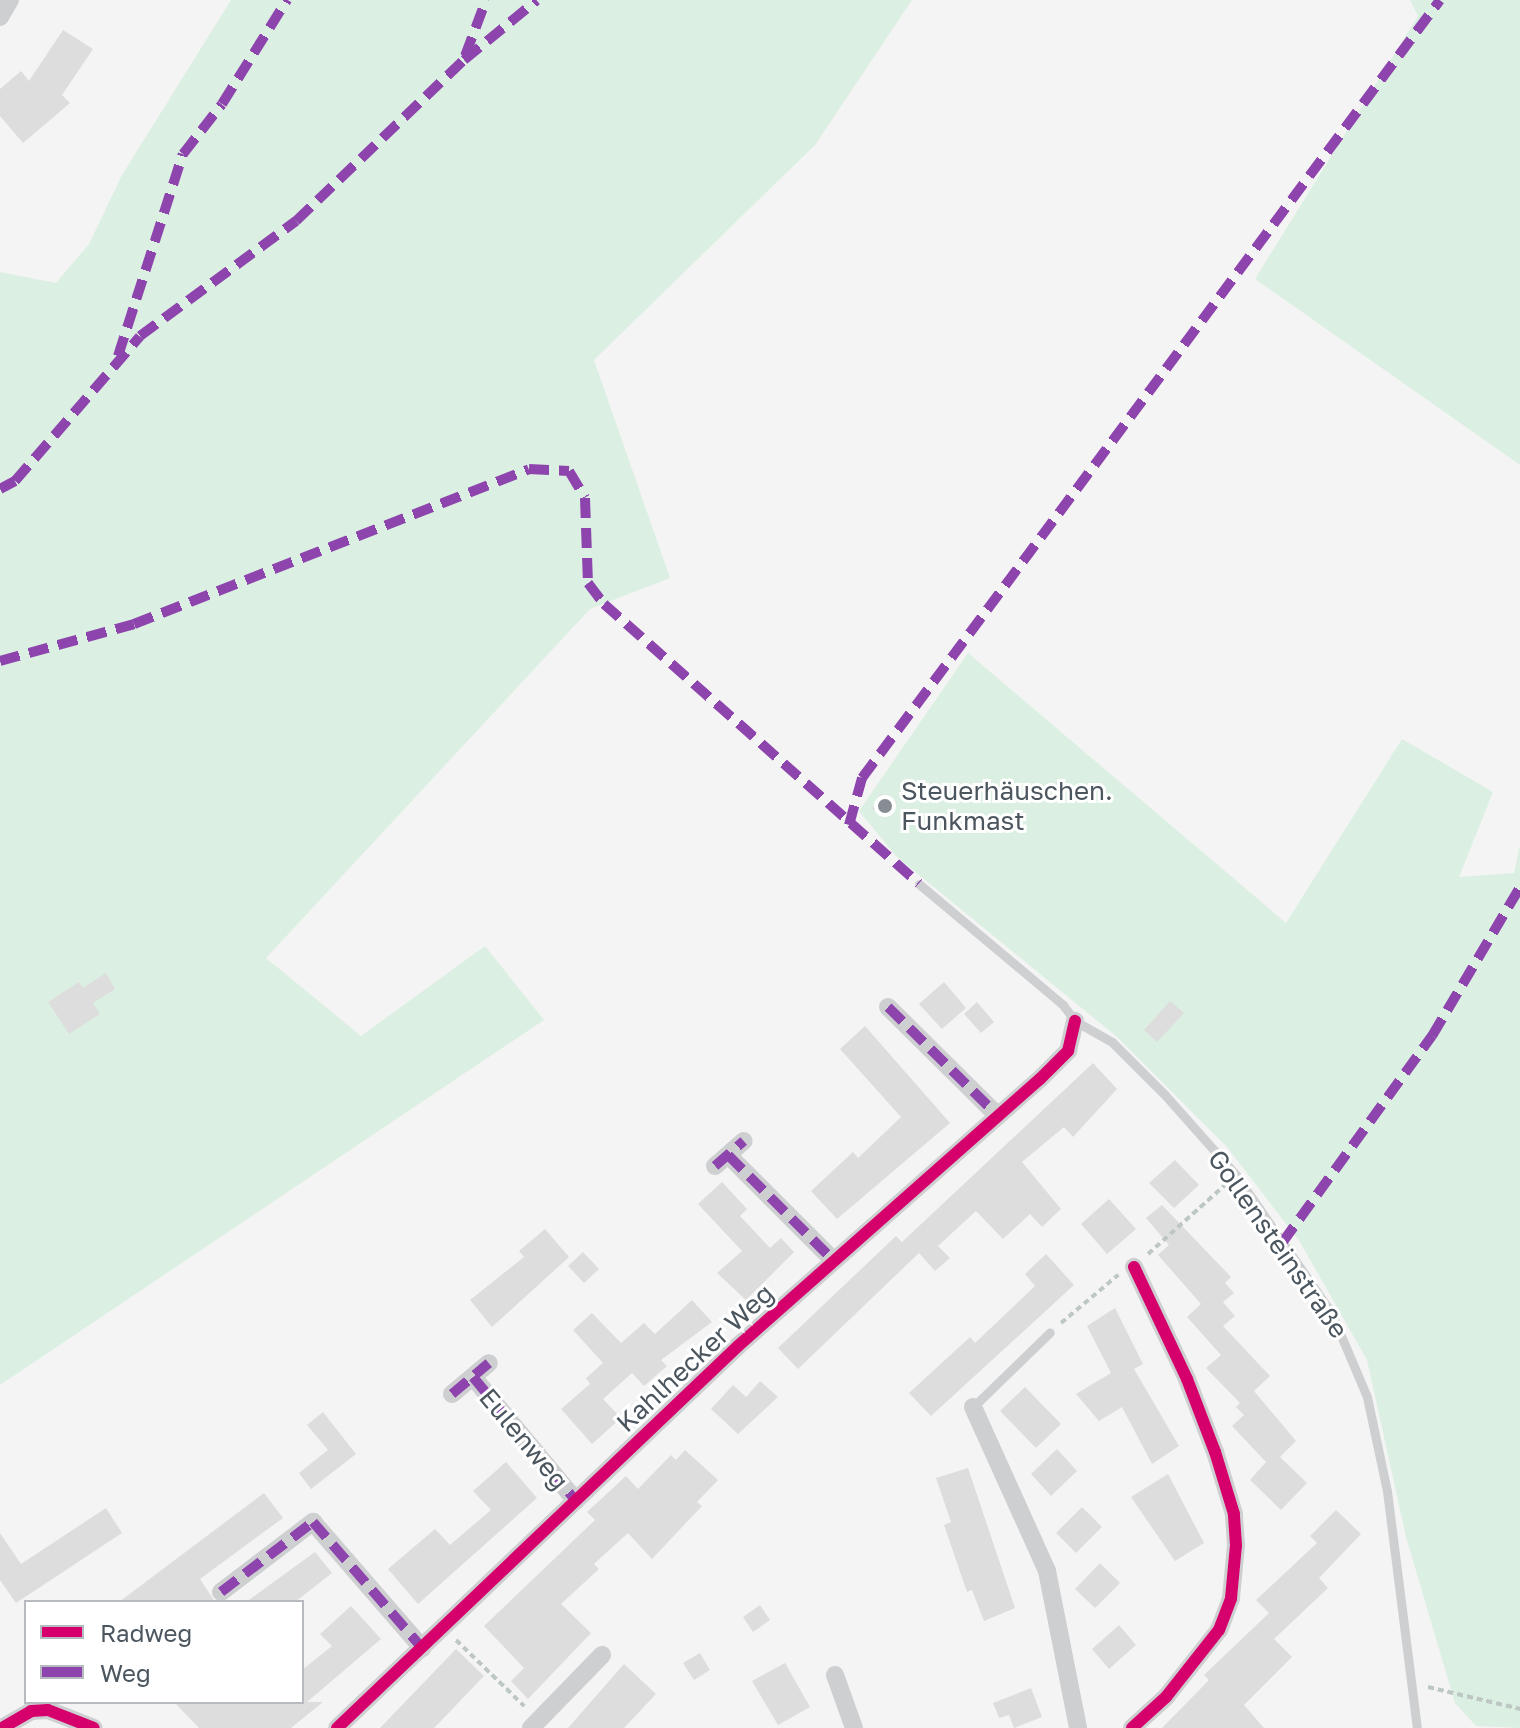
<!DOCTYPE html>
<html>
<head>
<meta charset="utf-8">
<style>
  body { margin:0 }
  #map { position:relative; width:1520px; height:1728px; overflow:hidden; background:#f4f4f4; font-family:"Golos Text",sans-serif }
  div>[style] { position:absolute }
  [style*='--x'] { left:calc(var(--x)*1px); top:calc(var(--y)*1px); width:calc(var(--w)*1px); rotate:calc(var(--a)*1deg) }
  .green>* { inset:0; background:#dbf0e2 }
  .building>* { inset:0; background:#ddddde }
  .path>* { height:4px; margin-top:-2px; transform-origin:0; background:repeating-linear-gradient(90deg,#bdc7c4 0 6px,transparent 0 10px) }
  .lane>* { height:9px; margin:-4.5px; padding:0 4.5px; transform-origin:4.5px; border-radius:4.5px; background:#cecfd1 }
  .street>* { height:18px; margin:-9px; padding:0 9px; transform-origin:9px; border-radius:9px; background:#cecfd1 }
  .quiet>* { height:10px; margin-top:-5px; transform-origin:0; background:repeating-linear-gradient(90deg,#8e44ad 0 20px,transparent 0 30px) }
  .cycleway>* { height:12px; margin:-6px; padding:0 6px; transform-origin:6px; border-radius:6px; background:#d6006c }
  .dots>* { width:22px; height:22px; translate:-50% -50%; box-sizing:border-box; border:4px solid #fff; border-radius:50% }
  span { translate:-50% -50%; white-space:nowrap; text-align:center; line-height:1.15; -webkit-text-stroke:6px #fff; paint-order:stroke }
  .poi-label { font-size:26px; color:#4c565f }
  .left { translate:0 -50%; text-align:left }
  .street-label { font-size:26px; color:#4c565f }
  .legend { position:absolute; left:24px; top:1600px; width:280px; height:104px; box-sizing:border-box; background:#fff; border:2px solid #b7bbbf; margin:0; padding:10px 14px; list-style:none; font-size:24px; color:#4c565f }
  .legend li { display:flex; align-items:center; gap:16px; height:40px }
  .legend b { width:40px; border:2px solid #b7bbbf }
</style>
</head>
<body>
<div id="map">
  <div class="green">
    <div style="clip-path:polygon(231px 0,912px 0,815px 145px,594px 360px,670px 578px,590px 609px,266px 958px,361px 1036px,485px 946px,544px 1020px,0 1385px,0 272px,56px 283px,89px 244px,122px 175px)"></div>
    <div style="clip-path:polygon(1410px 0,1520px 0,1520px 465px,1255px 279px,1418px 16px)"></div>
    <div style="clip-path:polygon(968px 653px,1286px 923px,1402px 739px,1493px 792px,1459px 877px,1514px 873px,1520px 845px,1520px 1728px,1476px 1726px,1455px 1703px,1406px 1537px,1367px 1360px,1300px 1242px,1227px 1147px,1117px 1037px,896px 856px,859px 811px)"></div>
  </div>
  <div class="building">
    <div style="clip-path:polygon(63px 30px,93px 49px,62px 95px,70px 103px,23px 143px,0 116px,0 89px,21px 71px,29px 81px)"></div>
    <div style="clip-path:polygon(880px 794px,897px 802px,888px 818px,872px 809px)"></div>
    <div style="clip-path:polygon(106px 973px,115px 989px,93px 1003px,100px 1014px,69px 1034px,48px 1002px,79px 982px,83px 988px)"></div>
    <div style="clip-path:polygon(944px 982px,966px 1008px,942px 1029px,919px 1004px)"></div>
    <div style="clip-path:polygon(1170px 1001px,1184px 1013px,1157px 1042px,1144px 1030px)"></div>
    <div style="clip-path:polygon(977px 1002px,994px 1022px,981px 1033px,964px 1014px)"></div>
    <div style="clip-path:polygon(865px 1026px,950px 1123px,837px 1219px,811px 1191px,853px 1152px,858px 1158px,901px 1117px,840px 1049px)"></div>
    <div style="clip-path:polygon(1093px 1063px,1117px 1089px,1073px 1137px,1064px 1127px,1022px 1162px,1061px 1209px,1042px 1227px,1030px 1214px,1003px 1239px,976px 1211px,938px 1246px,950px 1258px,935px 1271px,919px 1253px,798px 1369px,778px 1348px,896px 1236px,902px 1242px)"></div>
    <div style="clip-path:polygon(1175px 1160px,1199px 1185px,1174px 1208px,1149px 1183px)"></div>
    <div style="clip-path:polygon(722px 1182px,747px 1209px,740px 1216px,770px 1248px,781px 1238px,794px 1252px,746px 1300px,717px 1273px,742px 1251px,698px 1204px)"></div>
    <div style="clip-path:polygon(1109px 1199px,1136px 1229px,1107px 1254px,1081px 1224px)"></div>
    <div style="clip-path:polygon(1162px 1205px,1231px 1277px,1225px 1283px,1234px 1293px,1223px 1302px,1235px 1316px,1223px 1326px,1270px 1376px,1254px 1391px,1296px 1441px,1280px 1457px,1307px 1483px,1281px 1510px,1250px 1480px,1266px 1462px,1232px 1426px,1244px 1415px,1236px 1407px,1240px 1403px,1206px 1368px,1221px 1355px,1187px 1317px,1201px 1304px,1158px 1255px,1169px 1245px,1146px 1218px)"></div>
    <div style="clip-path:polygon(545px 1229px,569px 1257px,492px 1327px,470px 1300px,524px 1257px,519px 1251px)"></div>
    <div style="clip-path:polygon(583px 1252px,599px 1269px,584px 1283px,568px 1266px)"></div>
    <div style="clip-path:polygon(1046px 1254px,1074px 1285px,931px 1416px,909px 1393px,970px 1337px,975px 1343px,1035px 1286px,1025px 1274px)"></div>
    <div style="clip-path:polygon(692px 1300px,712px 1322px,661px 1360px,667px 1366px,644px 1386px,632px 1373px,603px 1399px,621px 1418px,592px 1444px,561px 1409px,590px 1384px,586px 1378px,603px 1363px,573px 1330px,592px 1313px,621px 1343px,644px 1323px,655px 1334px)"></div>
    <div style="clip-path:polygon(1115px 1308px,1143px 1364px,1134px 1369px,1179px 1446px,1152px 1464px,1122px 1407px,1099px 1421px,1076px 1394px,1111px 1373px,1087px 1326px)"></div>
    <div style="clip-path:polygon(760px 1381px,778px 1397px,738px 1434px,711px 1409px,733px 1385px,746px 1397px)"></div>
    <div style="clip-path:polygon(1025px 1387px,1061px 1424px,1036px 1448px,1000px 1411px)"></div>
    <div style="clip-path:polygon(323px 1412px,356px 1454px,311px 1489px,299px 1473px,328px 1450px,307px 1425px)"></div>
    <div style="clip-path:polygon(1057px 1449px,1077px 1471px,1051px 1496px,1031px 1474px)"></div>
    <div style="clip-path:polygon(685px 1450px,718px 1480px,697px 1502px,702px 1506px,652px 1559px,628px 1533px,594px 1564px,599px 1569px,561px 1604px,591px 1633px,528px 1699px,511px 1681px,524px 1668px,484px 1626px,595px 1520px,587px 1512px,626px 1476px,638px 1489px,671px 1455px,676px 1460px)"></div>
    <div style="clip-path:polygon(506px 1462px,537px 1498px,418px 1604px,388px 1569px,435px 1529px,450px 1545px,491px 1510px,473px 1491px)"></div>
    <div style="clip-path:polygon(968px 1468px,1015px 1608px,984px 1621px,972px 1590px,967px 1592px,944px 1525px,951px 1522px,936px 1478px)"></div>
    <div style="clip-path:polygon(1168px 1474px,1204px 1543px,1175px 1561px,1131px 1497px)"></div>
    <div style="clip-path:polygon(264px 1493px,283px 1518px,200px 1579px,215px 1602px,119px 1602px)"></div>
    <div style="clip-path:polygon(1082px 1507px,1102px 1527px,1076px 1553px,1056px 1533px)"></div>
    <div style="clip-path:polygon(106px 1508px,122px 1533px,16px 1603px,0 1580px,0 1533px,21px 1564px)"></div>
    <div style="clip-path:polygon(1336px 1510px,1361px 1534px,1319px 1578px,1328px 1588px,1274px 1639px,1292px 1657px,1244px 1705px,1264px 1728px,1162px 1728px,1209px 1680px,1204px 1675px,1269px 1613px,1256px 1600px,1317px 1543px,1310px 1536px)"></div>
    <div style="clip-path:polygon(315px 1552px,332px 1573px,295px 1602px,246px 1602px)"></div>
    <div style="clip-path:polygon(1100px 1563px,1120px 1583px,1095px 1608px,1075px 1589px)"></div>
    <div style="clip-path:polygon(760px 1605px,770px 1620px,753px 1632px,743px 1617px)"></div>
    <div style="clip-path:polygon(351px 1606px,381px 1639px,307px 1702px,323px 1702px,291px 1728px,199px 1728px,174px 1702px,302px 1702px,302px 1670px,332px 1646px,320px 1634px)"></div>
    <div style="clip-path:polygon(1119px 1625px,1136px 1645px,1109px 1669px,1092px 1649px)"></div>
    <div style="clip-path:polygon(456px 1649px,484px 1676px,439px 1723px,434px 1728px,380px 1728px)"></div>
    <div style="clip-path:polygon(700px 1653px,710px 1670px,694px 1680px,683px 1663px)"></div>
    <div style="clip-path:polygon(785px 1663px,810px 1707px,778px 1725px,752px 1681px)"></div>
    <div style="clip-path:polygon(624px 1664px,656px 1694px,624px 1728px,568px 1728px)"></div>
    <div style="clip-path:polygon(1031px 1688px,1042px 1717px,1014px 1728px,1009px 1715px,999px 1718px,993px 1703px)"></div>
  </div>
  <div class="path">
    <div style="--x:1148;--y:1254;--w:103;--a:-41.9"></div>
    <div style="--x:1061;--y:1323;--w:75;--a:-40.1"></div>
    <div style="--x:456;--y:1640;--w:95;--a:44.1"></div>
    <div style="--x:1428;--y:1687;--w:95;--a:13.4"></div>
  </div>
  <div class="lane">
    <div style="--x:919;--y:884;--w:188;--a:40"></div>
    <div style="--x:1063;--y:1005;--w:20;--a:53"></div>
    <div style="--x:1075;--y:1021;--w:43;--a:29.6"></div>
    <div style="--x:1112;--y:1042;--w:75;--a:45"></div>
    <div style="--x:1165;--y:1095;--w:107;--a:48.4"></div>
    <div style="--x:1236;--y:1175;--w:167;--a:55.3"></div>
    <div style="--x:1331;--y:1312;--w:92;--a:67"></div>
    <div style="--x:1367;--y:1397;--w:96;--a:78"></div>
    <div style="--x:1387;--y:1491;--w:239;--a:82.8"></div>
    <div style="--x:973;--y:1407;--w:107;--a:-44.2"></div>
  </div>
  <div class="street">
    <div style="--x:0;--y:17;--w:20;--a:-60"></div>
    <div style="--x:888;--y:1007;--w:153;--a:44.7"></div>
    <div style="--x:728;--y:1155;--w:148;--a:45"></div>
    <div style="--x:715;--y:1166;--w:38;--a:-41"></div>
    <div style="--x:473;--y:1377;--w:161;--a:50.3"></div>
    <div style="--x:452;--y:1394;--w:48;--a:-40"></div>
    <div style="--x:973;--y:1407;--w:180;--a:65.7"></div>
    <div style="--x:1047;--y:1571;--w:160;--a:78.8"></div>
    <div style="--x:221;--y:1592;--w:116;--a:-37.3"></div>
    <div style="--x:313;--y:1522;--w:167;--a:49.1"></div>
    <div style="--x:835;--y:1675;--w:56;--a:70.3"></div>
    <div style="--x:2;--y:1728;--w:34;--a:-30"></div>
    <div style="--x:31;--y:1711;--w:17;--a:-3"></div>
    <div style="--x:48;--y:1710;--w:49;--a:21.4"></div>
    <div style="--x:337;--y:1728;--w:554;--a:-43.61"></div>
    <div style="--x:738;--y:1346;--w:403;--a:-41.5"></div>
    <div style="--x:1040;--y:1079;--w:40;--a:-45"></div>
    <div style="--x:1068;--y:1051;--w:31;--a:-77"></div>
    <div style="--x:531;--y:1728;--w:102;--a:-45.8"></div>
    <div style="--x:1132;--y:1728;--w:46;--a:-42.4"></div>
    <div style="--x:1166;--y:1697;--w:85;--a:-51.7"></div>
    <div style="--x:1219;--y:1630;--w:34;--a:-69"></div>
    <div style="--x:1231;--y:1598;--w:53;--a:-84.6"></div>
    <div style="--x:1236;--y:1545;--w:31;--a:-94"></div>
    <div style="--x:1234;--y:1514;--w:65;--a:-107"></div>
    <div style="--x:1215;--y:1452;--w:78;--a:-111"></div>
    <div style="--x:1187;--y:1379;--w:124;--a:-115.3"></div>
  </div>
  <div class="quiet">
    <div style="--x:465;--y:56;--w:60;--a:-69.4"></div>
    <div style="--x:118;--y:356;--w:212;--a:-72.2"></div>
    <div style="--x:183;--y:154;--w:63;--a:-52"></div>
    <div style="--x:222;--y:104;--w:123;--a:-58"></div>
    <div style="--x:0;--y:489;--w:17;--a:-28"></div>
    <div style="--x:15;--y:481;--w:191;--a:-49.2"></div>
    <div style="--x:140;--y:336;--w:194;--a:-36.4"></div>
    <div style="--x:296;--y:221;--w:233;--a:-43.8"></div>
    <div style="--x:464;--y:60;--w:94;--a:-39.4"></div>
    <div style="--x:0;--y:661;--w:139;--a:-15.4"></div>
    <div style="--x:134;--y:624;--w:424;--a:-21.4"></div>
    <div style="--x:529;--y:469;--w:40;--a:2.9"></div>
    <div style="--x:569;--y:471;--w:31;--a:59"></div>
    <div style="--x:585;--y:498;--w:85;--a:88"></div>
    <div style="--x:588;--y:583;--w:26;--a:53"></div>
    <div style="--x:604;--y:604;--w:421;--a:41.6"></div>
    <div style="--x:849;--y:825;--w:49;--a:-74.5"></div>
    <div style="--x:862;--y:778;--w:969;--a:-53.39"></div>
    <div style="--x:888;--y:1007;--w:153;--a:44.7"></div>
    <div style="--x:728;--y:1155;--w:148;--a:45"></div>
    <div style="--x:715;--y:1166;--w:38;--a:-41"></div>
    <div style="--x:1282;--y:1243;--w:256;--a:-54.1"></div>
    <div style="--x:1432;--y:1036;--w:173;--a:-59.4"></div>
    <div style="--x:473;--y:1377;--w:161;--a:50.3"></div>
    <div style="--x:452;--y:1394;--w:48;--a:-40"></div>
    <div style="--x:221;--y:1592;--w:116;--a:-37.3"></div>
    <div style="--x:313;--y:1522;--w:167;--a:49.1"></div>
    <div style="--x:422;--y:1648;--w:7;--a:-45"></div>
  </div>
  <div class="cycleway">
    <div style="--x:2;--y:1728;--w:34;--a:-30"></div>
    <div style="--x:31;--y:1711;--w:17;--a:-3"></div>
    <div style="--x:48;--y:1710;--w:49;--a:21.4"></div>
    <div style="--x:337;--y:1728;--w:554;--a:-43.61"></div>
    <div style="--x:738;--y:1346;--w:403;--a:-41.5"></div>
    <div style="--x:1040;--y:1079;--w:40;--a:-45"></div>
    <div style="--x:1068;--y:1051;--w:31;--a:-77"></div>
    <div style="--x:1132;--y:1728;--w:46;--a:-42.4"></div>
    <div style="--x:1166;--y:1697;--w:85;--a:-51.7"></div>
    <div style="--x:1219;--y:1630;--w:34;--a:-69"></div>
    <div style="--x:1231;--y:1598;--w:53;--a:-84.6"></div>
    <div style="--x:1236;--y:1545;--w:31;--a:-94"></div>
    <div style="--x:1234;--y:1514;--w:65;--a:-107"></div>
    <div style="--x:1215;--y:1452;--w:78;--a:-111"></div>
    <div style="--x:1187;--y:1379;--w:124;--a:-115.3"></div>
  </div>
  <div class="dots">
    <div style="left:885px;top:806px;background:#878d93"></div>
  </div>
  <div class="poi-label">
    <span class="left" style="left:901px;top:806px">Steuerhäuschen.<br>Funkmast</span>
  </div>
  <div class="street-label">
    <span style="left:1278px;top:1244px;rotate:55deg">Gollensteinstraße</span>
    <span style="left:695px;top:1358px;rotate:-43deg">Kahlhecker Weg</span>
    <span style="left:524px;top:1439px;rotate:50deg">Eulenweg</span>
  </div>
  <ul class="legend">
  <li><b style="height:10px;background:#d6006c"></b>Radweg</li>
  <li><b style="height:10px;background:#8e44ad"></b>Weg</li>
  </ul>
</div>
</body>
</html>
